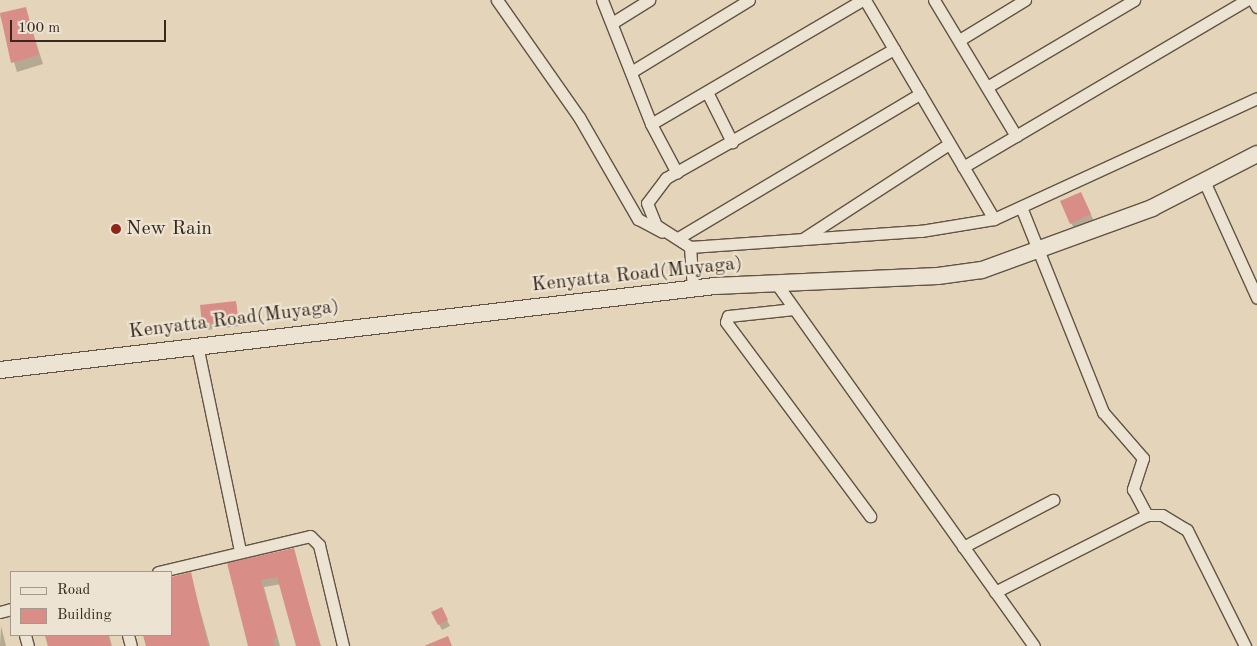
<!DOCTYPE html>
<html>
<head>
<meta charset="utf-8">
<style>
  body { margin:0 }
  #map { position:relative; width:1257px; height:646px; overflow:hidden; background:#e4d4ba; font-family:"Old Standard TT",serif }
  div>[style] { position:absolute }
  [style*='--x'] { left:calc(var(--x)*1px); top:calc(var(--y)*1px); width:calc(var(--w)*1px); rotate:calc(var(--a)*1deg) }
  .shadow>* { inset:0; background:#0003 }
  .building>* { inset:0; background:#d88e86 }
  .roads { filter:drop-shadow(1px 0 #625444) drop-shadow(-1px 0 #625444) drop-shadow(0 1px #625444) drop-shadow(0 -1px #625444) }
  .street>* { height:11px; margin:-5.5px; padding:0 5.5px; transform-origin:5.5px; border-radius:5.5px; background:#ede3d2 }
  .secondary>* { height:16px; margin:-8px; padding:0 8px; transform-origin:8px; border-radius:8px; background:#ede3d2 }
  .dots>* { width:14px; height:14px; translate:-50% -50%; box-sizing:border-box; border:2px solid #ede3d2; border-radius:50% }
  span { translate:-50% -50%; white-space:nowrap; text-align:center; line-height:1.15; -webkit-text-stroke:4.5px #ede3d2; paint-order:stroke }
  .poi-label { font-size:20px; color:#37291d }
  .left { translate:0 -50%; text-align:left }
  .street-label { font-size:20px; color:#37291d }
  .legend { position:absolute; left:10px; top:571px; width:162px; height:65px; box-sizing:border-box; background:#ede3d2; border:1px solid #a4998a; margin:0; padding:6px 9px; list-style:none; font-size:15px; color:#37291d }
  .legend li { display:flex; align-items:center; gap:10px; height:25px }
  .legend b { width:25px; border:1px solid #a4998a }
  .scale { position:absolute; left:10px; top:20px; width:156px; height:22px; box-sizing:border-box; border:2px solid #37291d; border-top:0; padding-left:6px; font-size:15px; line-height:18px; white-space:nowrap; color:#37291d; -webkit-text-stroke:4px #ede3d2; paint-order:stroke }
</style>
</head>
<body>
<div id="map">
  <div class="shadow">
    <div style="clip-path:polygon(25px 8px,43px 64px,17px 72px,0 15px)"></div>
    <div style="clip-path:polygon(1085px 202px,1095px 223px,1076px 232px,1071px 223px)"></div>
    <div style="clip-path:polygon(236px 303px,240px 326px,206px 330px,201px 306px)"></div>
    <div style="clip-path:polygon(293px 549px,321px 646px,297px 646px,282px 584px,264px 587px,280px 646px,250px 646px,229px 564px)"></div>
    <div style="clip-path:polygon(190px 574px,210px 646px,146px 646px,144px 635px,171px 635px)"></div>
    <div style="clip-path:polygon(441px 609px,450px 626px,442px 630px,433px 613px)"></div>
    <div style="clip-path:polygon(1px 626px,6px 646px,0 646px)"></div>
    <div style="clip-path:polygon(45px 635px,109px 635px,112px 646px,48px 646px)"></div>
  </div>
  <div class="building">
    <div style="clip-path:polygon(26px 7px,39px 55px,11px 63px,0 13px)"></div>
    <div style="clip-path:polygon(1081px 192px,1091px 214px,1070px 224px,1060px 201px)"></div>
    <div style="clip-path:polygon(236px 301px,238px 321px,202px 324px,200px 305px)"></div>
    <div style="clip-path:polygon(294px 548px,320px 646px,296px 646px,277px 577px,261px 580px,277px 638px,273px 639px,275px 646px,248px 646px,227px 563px)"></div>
    <div style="clip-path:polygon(191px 572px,208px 646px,146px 646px,143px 635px,171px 635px,171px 577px)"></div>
    <div style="clip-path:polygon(442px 607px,448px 620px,438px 625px,431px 612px)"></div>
    <div style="clip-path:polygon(45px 635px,108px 635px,111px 646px,48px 646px)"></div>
    <div style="clip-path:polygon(448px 636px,452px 646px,424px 646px)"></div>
  </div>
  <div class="roads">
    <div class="street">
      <div style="--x:497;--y:0;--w:143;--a:55"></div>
      <div style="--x:579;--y:117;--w:118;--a:60"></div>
      <div style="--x:638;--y:219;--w:27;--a:28"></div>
      <div style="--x:602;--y:0;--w:133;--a:68.4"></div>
      <div style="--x:651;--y:124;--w:55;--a:62"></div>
      <div style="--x:865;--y:0;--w:254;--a:59.5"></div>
      <div style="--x:934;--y:0;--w:159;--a:58.9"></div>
      <div style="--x:1253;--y:0;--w:8;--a:60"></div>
      <div style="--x:612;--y:23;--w:44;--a:-31.9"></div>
      <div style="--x:961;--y:39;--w:75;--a:-31.4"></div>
      <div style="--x:894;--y:49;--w:262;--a:150.5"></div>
      <div style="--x:666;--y:178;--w:31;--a:127"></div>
      <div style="--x:647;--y:203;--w:24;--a:68"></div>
      <div style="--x:656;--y:225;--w:40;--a:32.9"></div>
      <div style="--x:690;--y:247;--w:232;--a:-4"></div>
      <div style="--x:921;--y:231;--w:74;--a:-9.3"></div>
      <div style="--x:994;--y:219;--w:289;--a:-24.7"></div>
      <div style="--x:631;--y:72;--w:138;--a:-31.4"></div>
      <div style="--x:987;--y:87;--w:171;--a:-30.6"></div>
      <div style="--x:708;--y:94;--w:54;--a:63.4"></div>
      <div style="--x:651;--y:124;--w:245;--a:-30.4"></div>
      <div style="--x:963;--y:167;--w:329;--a:-30.5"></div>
      <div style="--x:1204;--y:181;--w:128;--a:65.6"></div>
      <div style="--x:1021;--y:207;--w:221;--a:68.2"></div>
      <div style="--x:1103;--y:412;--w:61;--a:49"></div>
      <div style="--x:1143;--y:458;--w:33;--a:108"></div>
      <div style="--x:1133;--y:489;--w:30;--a:62"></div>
      <div style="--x:678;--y:238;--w:282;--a:-30.8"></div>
      <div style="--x:804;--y:238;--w:173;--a:-33"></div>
      <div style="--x:690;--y:247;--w:42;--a:85.9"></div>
      <div style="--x:776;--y:283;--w:445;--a:54.6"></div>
      <div style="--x:794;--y:309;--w:66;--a:173.9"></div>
      <div style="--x:728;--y:316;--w:6;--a:108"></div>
      <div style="--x:726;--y:322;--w:242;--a:53.4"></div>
      <div style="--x:197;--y:345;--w:210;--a:78.2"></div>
      <div style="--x:963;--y:547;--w:102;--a:-27.6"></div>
      <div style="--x:158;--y:572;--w:156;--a:-13.3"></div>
      <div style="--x:310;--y:536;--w:13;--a:45"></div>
      <div style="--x:319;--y:545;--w:104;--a:76.6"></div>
      <div style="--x:995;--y:592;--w:170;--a:-26.9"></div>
      <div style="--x:1147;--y:515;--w:15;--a:0"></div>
      <div style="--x:1162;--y:515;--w:29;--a:31"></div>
      <div style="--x:1187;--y:530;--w:130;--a:63.4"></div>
      <div style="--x:0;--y:612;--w:11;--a:-15"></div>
      <div style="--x:25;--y:635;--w:11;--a:75"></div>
      <div style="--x:128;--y:635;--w:11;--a:75"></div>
    </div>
    <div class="secondary">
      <div style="--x:0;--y:370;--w:720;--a:-6.7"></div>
      <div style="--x:715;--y:286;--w:223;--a:-2.6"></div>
      <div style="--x:938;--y:276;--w:44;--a:-7.8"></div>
      <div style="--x:982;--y:270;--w:181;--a:-20"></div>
      <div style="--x:1152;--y:208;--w:118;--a:-27.2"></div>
    </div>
  </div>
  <div class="dots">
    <div style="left:116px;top:229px;background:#8f2418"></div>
  </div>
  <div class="poi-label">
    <span class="left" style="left:126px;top:229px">New Rain</span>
  </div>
  <div class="street-label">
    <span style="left:637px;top:275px;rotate:-6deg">Kenyatta Road(Muyaga)</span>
    <span style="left:234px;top:320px;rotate:-7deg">Kenyatta Road(Muyaga)</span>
  </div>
  <ul class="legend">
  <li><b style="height:6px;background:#ede3d2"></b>Road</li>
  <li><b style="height:14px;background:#d88e86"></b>Building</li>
  </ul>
  <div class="scale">100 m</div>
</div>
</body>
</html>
